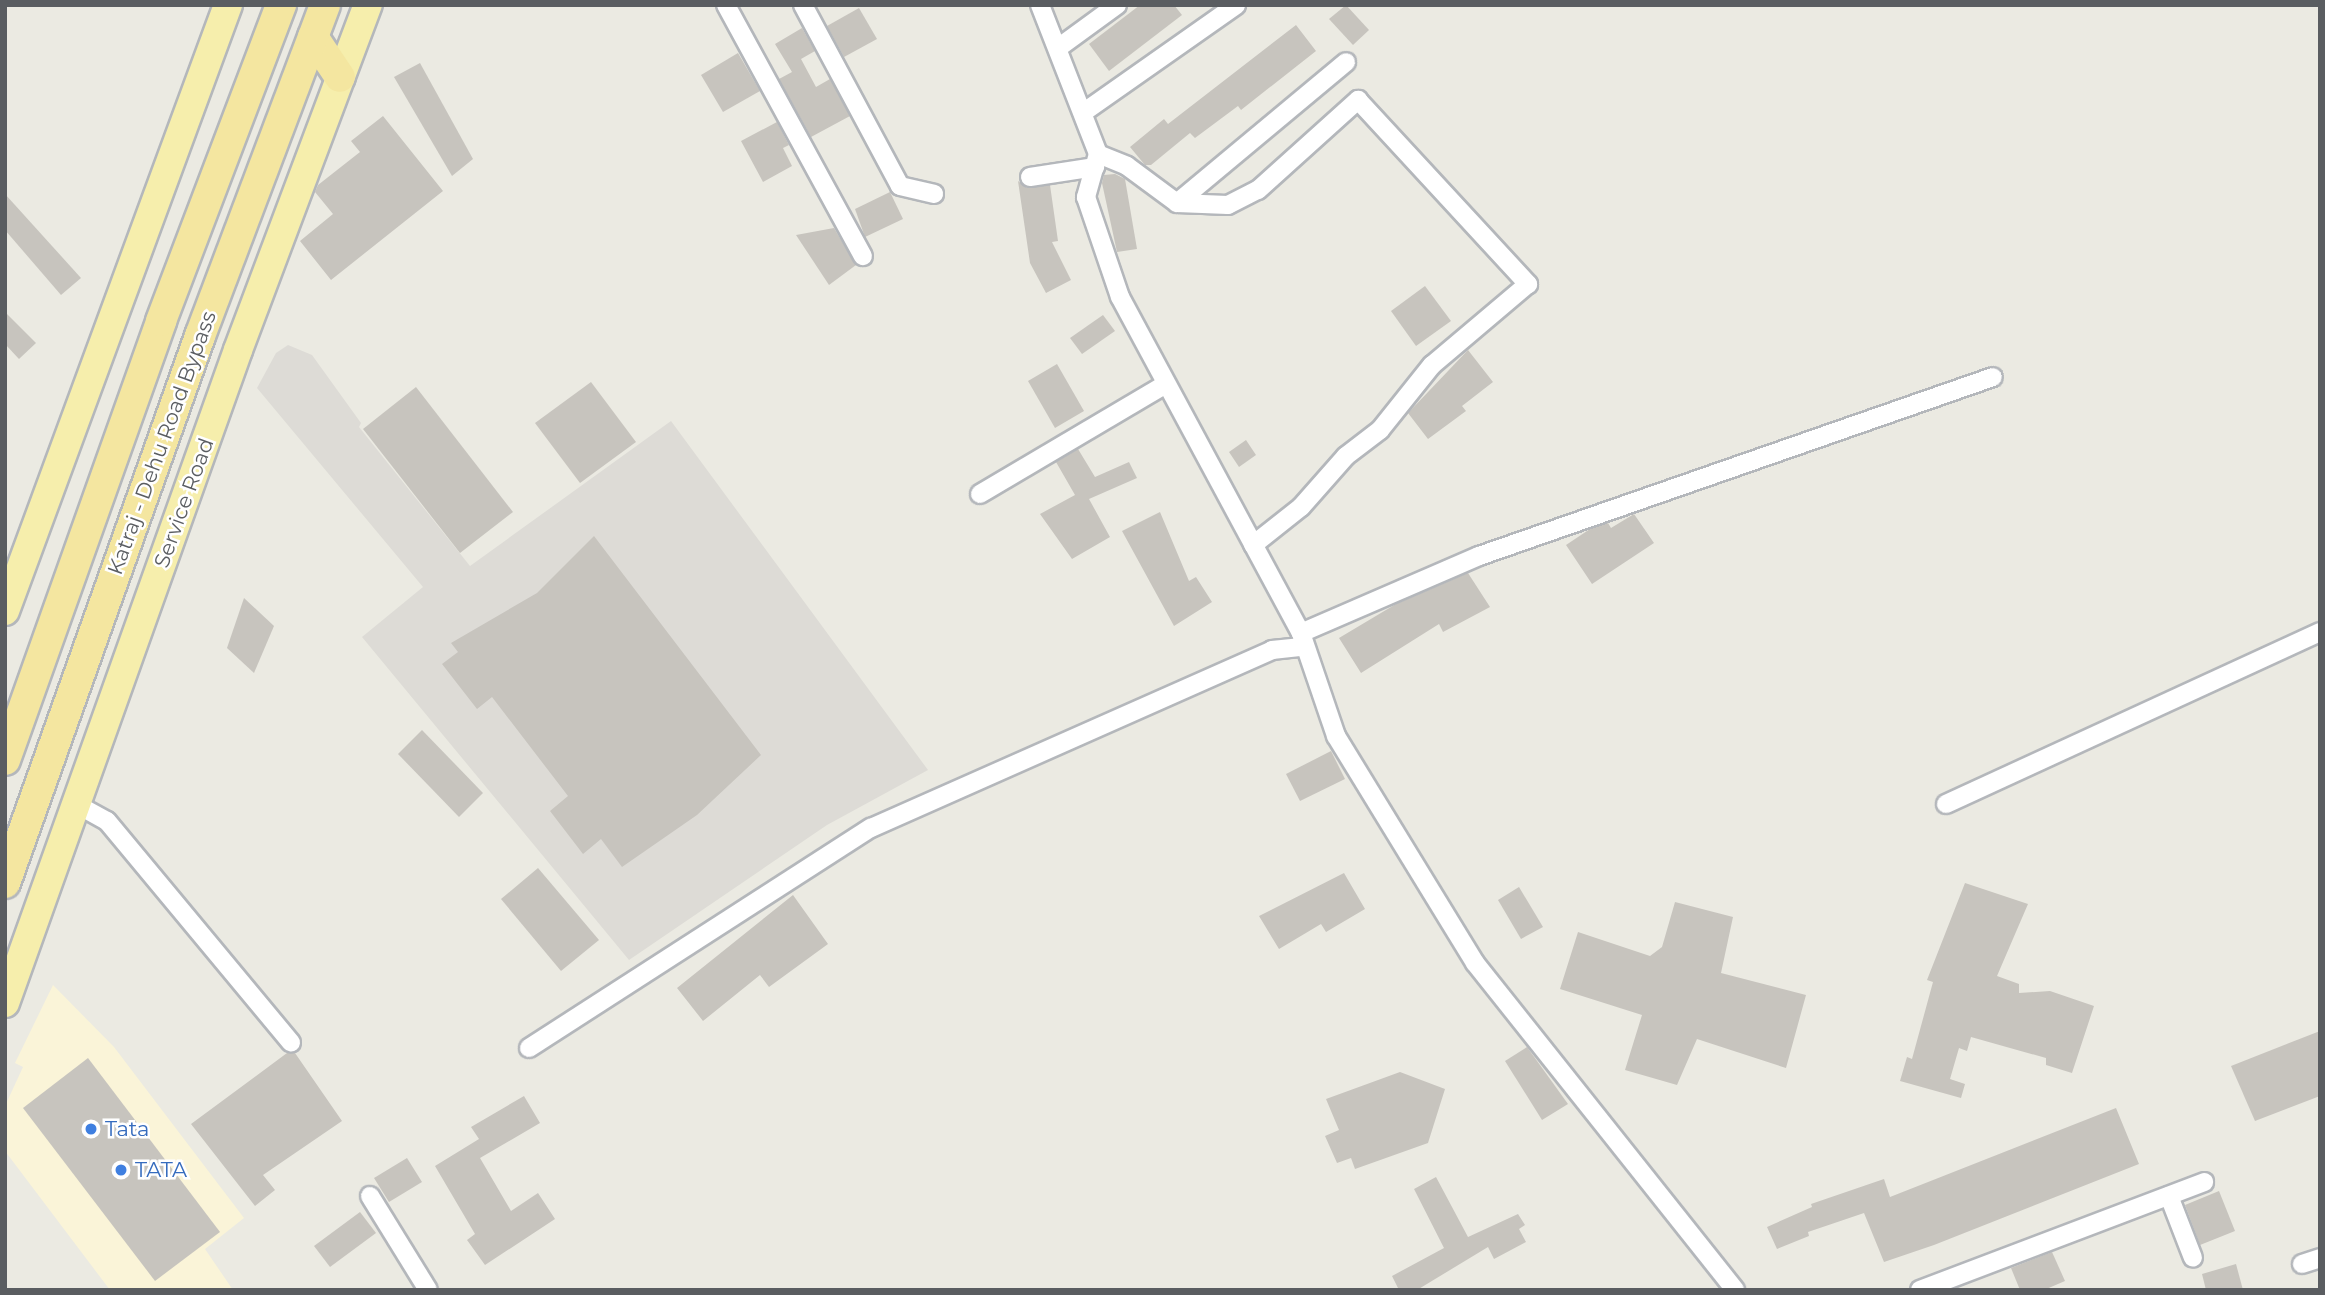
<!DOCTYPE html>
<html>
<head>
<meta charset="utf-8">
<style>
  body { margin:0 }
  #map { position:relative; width:2325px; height:1295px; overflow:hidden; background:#ebeae2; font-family:Montserrat,sans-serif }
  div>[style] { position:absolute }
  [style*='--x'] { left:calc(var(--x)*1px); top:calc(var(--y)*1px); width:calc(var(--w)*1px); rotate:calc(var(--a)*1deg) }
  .commercial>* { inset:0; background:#faf4d8 }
  .industrial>* { inset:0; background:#dddbd6 }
  .building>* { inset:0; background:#c7c4be }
  .roads { filter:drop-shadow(2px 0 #b4b7bb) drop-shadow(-2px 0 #b4b7bb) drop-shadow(0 2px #b4b7bb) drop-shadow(0 -2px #b4b7bb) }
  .minor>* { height:18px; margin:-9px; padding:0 9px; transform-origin:9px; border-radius:9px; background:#fff }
  .primary>* { height:28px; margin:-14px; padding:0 14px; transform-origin:14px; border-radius:14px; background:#f6eeac }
  .trunk>* { height:30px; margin:-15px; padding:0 15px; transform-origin:15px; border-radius:15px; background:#f4e6a0 }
  .dots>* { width:19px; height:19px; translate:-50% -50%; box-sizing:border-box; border:4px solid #fff; border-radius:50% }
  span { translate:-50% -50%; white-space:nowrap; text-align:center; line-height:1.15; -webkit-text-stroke:5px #fff; paint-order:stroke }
  .street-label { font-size:21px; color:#5a5d61 }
  .shop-label { font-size:21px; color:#366cbe }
  .left { translate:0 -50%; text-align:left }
  .frame { position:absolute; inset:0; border:7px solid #5a5d61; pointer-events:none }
</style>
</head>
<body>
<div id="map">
  <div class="commercial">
    <div style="clip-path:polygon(53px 985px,114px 1047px,244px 1218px,205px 1249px,233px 1290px,110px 1290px,5px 1151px,5px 1106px,23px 1067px,15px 1063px)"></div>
  </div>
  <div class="industrial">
    <div style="clip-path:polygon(288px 345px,312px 355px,361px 423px,359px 427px,470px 566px,671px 421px,928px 770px,827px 825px,629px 960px,362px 637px,423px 587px,257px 388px,276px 353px)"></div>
  </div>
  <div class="building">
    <div style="clip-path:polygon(1140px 5px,1174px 5px,1182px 15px,1109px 71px,1089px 44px)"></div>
    <div style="clip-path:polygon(1346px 5px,1369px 30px,1353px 45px,1329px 19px)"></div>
    <div style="clip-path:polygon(859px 8px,877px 39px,844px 57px,827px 26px)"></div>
    <div style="clip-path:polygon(1296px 25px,1316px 51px,1241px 110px,1238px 106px,1195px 138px,1190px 133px,1151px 165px,1145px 165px,1130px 147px,1164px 119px,1168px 124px)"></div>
    <div style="clip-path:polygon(802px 28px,815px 51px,801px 59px,816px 87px,830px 79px,850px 116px,811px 137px,779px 79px,792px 72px,775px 44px)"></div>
    <div style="clip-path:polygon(738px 53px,760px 91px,723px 112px,701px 75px)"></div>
    <div style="clip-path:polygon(420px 63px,473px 159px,452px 176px,394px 77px)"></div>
    <div style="clip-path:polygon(383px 116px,443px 191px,331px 280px,300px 241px,333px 214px,315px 192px,318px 185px,360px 152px,351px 141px)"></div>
    <div style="clip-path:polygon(777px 122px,789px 145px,783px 148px,792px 166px,763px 182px,741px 141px)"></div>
    <div style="clip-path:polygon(1115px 174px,1125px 179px,1137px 249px,1117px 252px,1102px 183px,1104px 175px)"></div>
    <div style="clip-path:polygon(1018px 181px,1027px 188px,1050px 185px,1058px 241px,1052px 242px,1071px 280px,1046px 293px,1030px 263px)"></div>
    <div style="clip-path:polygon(890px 192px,903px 219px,865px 237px,855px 209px)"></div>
    <div style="clip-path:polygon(5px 194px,81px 278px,61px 295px,5px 230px)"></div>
    <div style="clip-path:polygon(834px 228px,856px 265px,829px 285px,796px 235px)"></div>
    <div style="clip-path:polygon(1425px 286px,1451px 321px,1416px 346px,1391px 311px)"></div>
    <div style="clip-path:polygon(5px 312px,36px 343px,19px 359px,5px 344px)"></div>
    <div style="clip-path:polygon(1103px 315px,1115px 331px,1082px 354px,1070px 338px)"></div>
    <div style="clip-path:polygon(1468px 350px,1493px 382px,1462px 406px,1466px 411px,1428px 439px,1408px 413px)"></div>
    <div style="clip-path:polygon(1057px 364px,1084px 411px,1055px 428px,1028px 381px)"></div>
    <div style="clip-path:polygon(591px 382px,636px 442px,580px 483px,535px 423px)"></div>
    <div style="clip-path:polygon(416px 387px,513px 512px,460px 553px,363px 429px)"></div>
    <div style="clip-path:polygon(1246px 440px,1256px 455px,1239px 467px,1229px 452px)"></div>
    <div style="clip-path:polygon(1078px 449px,1095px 477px,1129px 462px,1137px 478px,1089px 499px,1110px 537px,1072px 559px,1040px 514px,1075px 495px,1056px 462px)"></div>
    <div style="clip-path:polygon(1160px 512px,1189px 581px,1196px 577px,1212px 602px,1174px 626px,1122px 531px)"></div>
    <div style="clip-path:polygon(1634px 514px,1654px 543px,1592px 584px,1566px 545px,1590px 529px,1608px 523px,1611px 528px)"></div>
    <div style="clip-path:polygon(594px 536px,761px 755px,697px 815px,622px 867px,601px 839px,583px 854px,550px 811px,568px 796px,492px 697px,477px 709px,442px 664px,458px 652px,451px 643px,537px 593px)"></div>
    <div style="clip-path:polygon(1468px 573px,1490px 607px,1443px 632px,1439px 624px,1361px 673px,1339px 638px,1396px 604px)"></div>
    <div style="clip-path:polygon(244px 598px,274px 626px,254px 673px,227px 648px)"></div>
    <div style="clip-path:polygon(422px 730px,483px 793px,459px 817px,398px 754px)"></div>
    <div style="clip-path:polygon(1331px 751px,1345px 779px,1300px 801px,1286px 774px)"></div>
    <div style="clip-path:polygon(538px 868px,599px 940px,561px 971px,501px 899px)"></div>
    <div style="clip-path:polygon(1344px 873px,1365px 909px,1326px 932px,1321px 924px,1279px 949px,1259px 916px)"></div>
    <div style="clip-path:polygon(1965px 883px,2028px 904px,1997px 976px,2019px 984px,2019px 993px,2050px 991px,2094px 1006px,2072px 1073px,2046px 1065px,2046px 1058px,1971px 1037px,1967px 1051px,1959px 1048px,1950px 1079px,1965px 1084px,1961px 1098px,1900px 1081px,1907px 1057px,1912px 1059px,1933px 982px,1927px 980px)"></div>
    <div style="clip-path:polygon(1519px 887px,1543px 927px,1521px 939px,1498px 900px)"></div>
    <div style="clip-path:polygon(793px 895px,828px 944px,769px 987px,760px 975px,703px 1021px,677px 988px)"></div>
    <div style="clip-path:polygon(1675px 902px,1733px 917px,1721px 973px,1806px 995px,1786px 1068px,1697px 1039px,1677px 1085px,1625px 1070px,1642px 1015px,1560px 989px,1578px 932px,1650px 956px,1662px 947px)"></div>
    <div style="clip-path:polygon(2320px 1031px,2320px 1096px,2255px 1121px,2231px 1066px)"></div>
    <div style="clip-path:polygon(1527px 1047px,1568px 1104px,1542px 1120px,1505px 1061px)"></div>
    <div style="clip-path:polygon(287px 1053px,295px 1053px,342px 1121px,263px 1175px,275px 1190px,255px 1206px,191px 1124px)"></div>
    <div style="clip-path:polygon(88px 1058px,220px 1232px,155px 1281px,23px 1108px)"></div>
    <div style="clip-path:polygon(1400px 1072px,1445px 1089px,1428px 1143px,1355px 1169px,1351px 1158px,1337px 1163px,1325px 1136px,1339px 1130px,1326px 1099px)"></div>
    <div style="clip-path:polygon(524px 1096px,540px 1123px,480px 1158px,511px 1211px,538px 1193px,555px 1219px,485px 1265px,467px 1240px,475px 1234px,435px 1166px,479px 1139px,471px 1127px)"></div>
    <div style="clip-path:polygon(2116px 1108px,2139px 1164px,1934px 1245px,1884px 1262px,1864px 1213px,1808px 1232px,1809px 1236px,1777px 1249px,1767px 1227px,1812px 1207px,1811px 1204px,1884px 1179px,1890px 1197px)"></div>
    <div style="clip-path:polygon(407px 1158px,422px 1182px,389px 1202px,374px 1178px)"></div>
    <div style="clip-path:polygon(1436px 1177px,1468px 1237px,1518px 1214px,1525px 1225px,1519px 1229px,1526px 1242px,1494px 1259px,1488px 1247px,1417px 1290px,1399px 1290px,1392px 1276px,1444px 1248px,1414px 1189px)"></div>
    <div style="clip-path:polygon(2219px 1191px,2235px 1231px,2200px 1245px,2185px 1205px)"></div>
    <div style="clip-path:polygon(360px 1212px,376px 1233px,330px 1267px,314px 1246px)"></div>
    <div style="clip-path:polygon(2052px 1252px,2065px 1281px,2044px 1290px,2020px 1290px,2011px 1268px)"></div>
    <div style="clip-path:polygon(2236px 1264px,2243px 1290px,2206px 1290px,2202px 1274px)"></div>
  </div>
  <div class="roads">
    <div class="minor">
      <div style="--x:726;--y:5;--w:286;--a:61.4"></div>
      <div style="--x:803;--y:5;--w:205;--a:61.8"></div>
      <div style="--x:900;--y:186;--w:35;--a:13"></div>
      <div style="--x:1040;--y:5;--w:160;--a:68.7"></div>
      <div style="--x:1098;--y:154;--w:45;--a:105.6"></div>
      <div style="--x:1086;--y:197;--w:106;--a:71.2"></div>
      <div style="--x:1120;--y:297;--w:382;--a:61.7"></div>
      <div style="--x:1301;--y:633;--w:109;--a:71.2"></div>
      <div style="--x:1336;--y:736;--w:266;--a:58.5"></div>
      <div style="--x:1475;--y:963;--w:418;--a:51.5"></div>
      <div style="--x:1058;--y:48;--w:73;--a:-36.1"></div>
      <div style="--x:1084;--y:112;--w:186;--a:-35.1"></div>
      <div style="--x:1098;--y:154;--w:31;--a:22"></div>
      <div style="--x:1127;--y:166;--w:62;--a:36.5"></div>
      <div style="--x:1177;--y:203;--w:51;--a:2.2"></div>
      <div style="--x:1228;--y:205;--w:34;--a:-27"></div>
      <div style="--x:1258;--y:190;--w:135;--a:-42"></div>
      <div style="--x:1358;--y:100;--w:251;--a:47.3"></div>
      <div style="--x:1528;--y:284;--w:126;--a:139.8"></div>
      <div style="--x:1432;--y:365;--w:83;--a:128.7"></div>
      <div style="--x:1380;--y:430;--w:43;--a:142.6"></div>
      <div style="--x:1346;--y:456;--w:68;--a:131.4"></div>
      <div style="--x:1301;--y:507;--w:61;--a:141.6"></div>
      <div style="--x:1030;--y:177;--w:66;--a:-8.7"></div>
      <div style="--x:1177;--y:203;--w:220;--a:-39.8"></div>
      <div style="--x:980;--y:494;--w:216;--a:-30.6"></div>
      <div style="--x:1301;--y:633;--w:194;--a:-23.4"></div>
      <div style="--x:1479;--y:556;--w:544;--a:-19.2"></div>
      <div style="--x:76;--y:804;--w:35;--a:29"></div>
      <div style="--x:107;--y:821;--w:288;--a:50.3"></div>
      <div style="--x:1946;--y:804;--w:412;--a:-24.7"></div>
      <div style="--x:529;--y:1048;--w:407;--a:-32.8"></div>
      <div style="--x:871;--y:828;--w:439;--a:-23.9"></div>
      <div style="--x:1272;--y:650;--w:30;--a:-6"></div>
      <div style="--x:370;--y:1196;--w:110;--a:58.3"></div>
      <div style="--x:2169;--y:1196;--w:66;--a:68.8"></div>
      <div style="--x:2302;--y:1264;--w:19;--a:-18"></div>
      <div style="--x:1920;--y:1290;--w:304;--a:-20.8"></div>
    </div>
    <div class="primary">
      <div style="--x:5;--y:611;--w:646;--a:-69.8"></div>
      <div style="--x:5;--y:1003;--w:693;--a:-70.36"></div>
      <div style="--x:238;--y:350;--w:369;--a:-69.4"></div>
    </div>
    <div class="trunk">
      <div style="--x:313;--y:37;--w:48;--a:56"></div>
      <div style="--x:5;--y:760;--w:466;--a:-70.4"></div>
      <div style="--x:161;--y:321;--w:338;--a:-69.2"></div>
      <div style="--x:5;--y:883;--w:581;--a:-70.38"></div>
      <div style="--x:200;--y:336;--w:354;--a:-69.3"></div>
    </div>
  </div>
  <div class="dots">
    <div style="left:91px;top:1129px;background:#3f7fe0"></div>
    <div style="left:121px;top:1170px;background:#3f7fe0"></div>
  </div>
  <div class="street-label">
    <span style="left:162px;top:443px;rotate:-70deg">Katraj - Dehu Road Bypass</span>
    <span style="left:184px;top:503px;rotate:-70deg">Service Road</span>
  </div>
  <div class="shop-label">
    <span class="left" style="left:105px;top:1129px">Tata</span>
    <span class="left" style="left:135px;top:1170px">TATA</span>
  </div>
  <div class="frame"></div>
</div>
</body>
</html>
